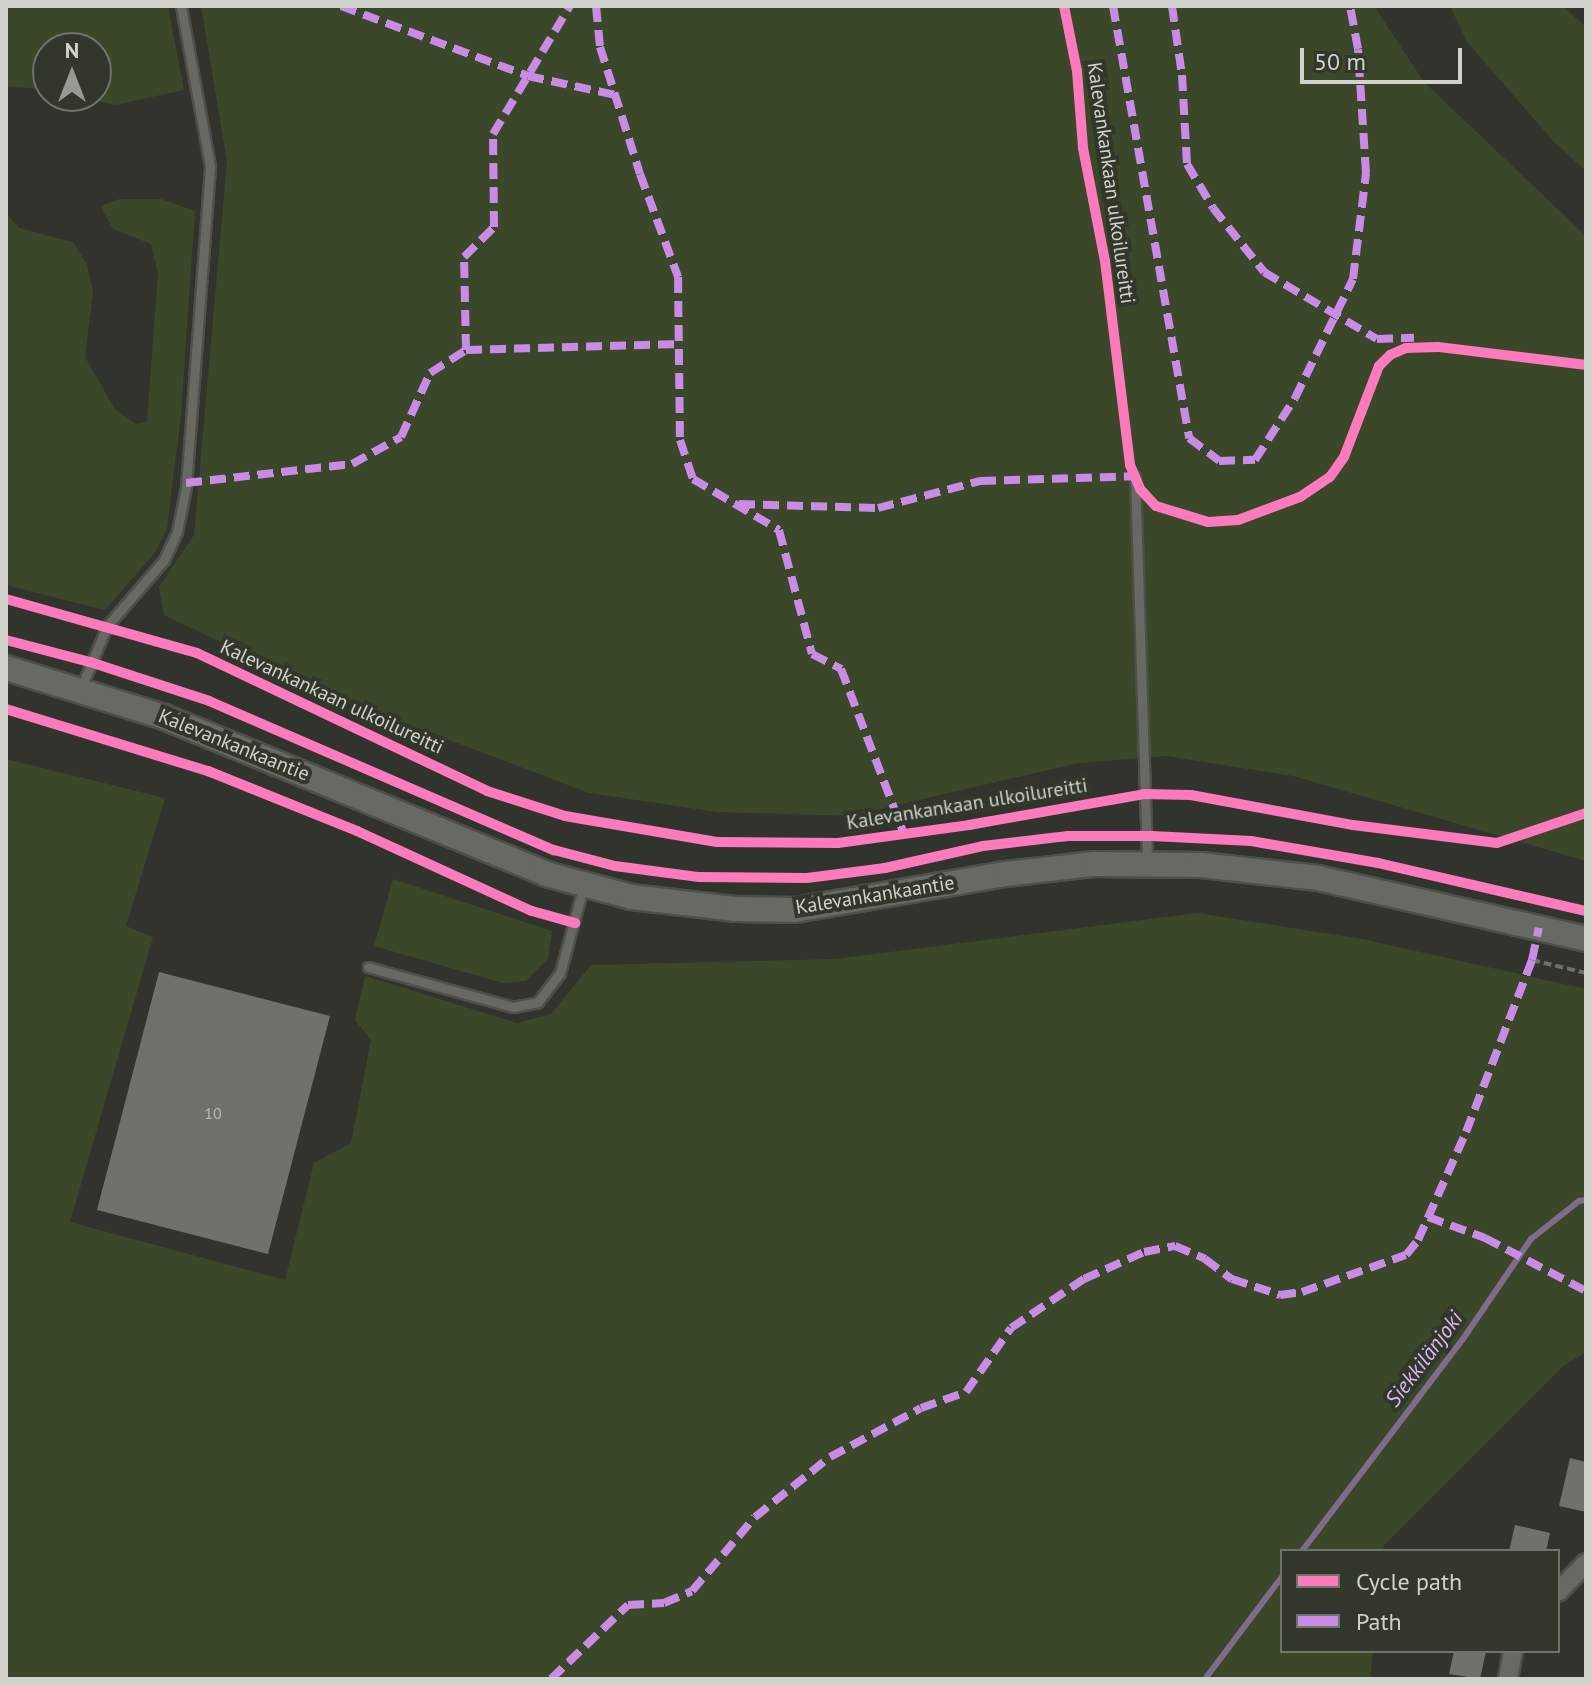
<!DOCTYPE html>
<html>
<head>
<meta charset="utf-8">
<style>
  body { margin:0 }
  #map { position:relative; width:1592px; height:1685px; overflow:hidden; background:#31342d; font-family:"PT Sans",sans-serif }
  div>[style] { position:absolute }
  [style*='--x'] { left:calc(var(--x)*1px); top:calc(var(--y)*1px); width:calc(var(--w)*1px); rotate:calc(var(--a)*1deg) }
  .green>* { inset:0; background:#3a4728 }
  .stream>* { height:6px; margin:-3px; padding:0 3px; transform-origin:3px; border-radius:3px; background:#7f6c8c }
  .building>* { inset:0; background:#6f726b }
  .path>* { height:4px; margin-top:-2px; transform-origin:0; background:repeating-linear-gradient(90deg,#6d706a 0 8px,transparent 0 12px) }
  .roads { filter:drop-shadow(2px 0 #4d5049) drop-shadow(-2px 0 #4d5049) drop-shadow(0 2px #4d5049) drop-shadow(0 -2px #4d5049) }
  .lane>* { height:9px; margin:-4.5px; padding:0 4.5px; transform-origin:4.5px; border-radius:4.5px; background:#676963 }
  .street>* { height:18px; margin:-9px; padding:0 9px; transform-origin:9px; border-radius:9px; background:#676963 }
  .secondary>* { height:24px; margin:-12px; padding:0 12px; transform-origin:12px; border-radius:12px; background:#676963 }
  .quiet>* { height:8px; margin-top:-4px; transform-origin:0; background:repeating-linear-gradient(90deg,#ca8be6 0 16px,transparent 0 24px) }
  .cycleway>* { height:10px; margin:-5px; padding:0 5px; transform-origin:5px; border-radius:5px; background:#fd7abc }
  span { translate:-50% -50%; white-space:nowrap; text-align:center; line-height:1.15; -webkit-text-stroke:8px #31372a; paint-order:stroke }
  .number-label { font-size:16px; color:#b7bbb3 }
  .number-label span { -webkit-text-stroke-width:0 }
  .street-label { font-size:20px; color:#cfd3cb }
  .water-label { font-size:22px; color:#dab7f2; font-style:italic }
  .frame { position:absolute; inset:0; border:8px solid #cfd3cb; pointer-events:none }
  .legend { position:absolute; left:1280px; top:1549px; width:280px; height:104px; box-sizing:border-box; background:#31372a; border:2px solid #70756a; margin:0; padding:10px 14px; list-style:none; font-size:24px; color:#cfd3cb }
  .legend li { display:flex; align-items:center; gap:16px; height:40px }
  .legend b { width:40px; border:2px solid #70756a }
  .north { position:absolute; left:32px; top:32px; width:80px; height:80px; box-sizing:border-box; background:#31372a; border:2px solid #70756a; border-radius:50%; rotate:0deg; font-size:22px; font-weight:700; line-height:32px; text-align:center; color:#cfd3cb }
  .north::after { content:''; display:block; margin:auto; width:28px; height:36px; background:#989b94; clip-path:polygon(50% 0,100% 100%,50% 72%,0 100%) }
  .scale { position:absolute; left:1300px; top:48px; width:162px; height:36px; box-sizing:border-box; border:4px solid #cfd3cb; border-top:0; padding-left:10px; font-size:24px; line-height:28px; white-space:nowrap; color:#cfd3cb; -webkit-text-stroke:6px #31372a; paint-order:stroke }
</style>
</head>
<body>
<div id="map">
  <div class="green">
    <div style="clip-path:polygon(6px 6px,168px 6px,184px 90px,115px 105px,76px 96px,96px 96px,96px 48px,48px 48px,48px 90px,6px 86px)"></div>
    <div style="clip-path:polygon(201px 6px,1374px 6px,1424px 82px,1586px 236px,1586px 861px,1293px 776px,1167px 756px,1079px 763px,850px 816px,717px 812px,589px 793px,333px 696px,164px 615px,159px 587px,194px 535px,227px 161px)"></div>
    <div style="clip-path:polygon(1450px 6px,1563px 6px,1586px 27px,1586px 171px,1555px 143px,1467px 42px)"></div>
    <div style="clip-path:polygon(120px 199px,161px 199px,195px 211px,181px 415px,167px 528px,154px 554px,105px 610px,6px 585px,6px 213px,19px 228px,73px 242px,87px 264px,93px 292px,85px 357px,115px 409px,136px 424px,147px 421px,158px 273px,151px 244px,113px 229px,100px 206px)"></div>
    <div style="clip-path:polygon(6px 759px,165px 798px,126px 926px,153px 937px,70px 1222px,285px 1280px,314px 1163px,351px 1143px,371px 1040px,355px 1020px,365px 976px,517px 1023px,551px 1014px,591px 965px,835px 959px,1198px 913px,1362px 939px,1586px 989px,1586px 1352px,1562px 1367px,1384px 1545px,1383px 1551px,1282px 1551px,1282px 1651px,1373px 1651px,1370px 1679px,6px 1679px)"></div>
    <div style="clip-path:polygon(393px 879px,552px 931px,548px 959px,526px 981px,503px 983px,374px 946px)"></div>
  </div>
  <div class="stream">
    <div style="--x:1302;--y:1551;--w:266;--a:-52.8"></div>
    <div style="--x:1463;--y:1339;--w:121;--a:-55.8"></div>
    <div style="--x:1531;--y:1239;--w:61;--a:-38.4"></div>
    <div style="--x:1579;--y:1201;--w:7;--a:-8"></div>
    <div style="--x:1205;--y:1679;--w:128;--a:-53"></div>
  </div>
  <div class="building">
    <div style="clip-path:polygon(159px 972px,330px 1016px,268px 1254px,97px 1210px)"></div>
    <div style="clip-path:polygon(1570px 1458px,1586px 1462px,1586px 1512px,1559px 1506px)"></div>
    <div style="clip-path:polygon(1515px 1525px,1550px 1533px,1546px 1551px,1509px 1551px)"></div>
    <div style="clip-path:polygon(1454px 1651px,1486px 1651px,1480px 1679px,1449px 1674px)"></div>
  </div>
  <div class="path">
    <div style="--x:1532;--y:960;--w:56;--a:13.5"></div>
  </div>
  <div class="roads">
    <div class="lane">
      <div style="--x:1135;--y:476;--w:388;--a:88.2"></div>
      <div style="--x:80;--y:690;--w:69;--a:-67.1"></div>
      <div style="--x:107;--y:626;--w:87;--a:-49.2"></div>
      <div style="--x:164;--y:560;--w:31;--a:-65"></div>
      <div style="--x:177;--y:532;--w:46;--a:-78.7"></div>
      <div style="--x:186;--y:487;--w:322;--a:-85.7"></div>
      <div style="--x:210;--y:166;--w:163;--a:-100.3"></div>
      <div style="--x:368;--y:967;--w:150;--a:15.4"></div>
      <div style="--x:513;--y:1007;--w:25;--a:-11"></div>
      <div style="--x:538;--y:1002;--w:36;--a:-53"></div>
      <div style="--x:560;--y:973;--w:92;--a:-74.9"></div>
    </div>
    <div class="street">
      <div style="--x:1558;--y:1592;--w:40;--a:-46"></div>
      <div style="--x:1508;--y:1679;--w:28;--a:-80"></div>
    </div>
    <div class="secondary">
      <div style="--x:6;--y:668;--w:165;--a:17.2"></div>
      <div style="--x:164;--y:717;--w:413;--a:22.3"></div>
      <div style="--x:546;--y:874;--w:88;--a:15.1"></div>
      <div style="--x:631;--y:897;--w:104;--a:6.6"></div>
      <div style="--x:734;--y:909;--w:61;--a:0.9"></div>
      <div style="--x:795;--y:910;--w:214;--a:-9.7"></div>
      <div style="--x:1006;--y:874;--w:89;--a:-6.5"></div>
      <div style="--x:1094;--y:864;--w:107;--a:0.5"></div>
      <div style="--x:1201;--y:865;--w:118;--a:6.3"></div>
      <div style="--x:1318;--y:878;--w:275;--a:12.8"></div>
    </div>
  </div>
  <div class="quiet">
    <div style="--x:341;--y:6;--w:200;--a:20.5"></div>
    <div style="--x:528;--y:76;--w:89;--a:12.3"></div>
    <div style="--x:596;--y:6;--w:41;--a:84.4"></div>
    <div style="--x:600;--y:47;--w:133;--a:72.5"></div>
    <div style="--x:640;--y:174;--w:110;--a:69.7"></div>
    <div style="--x:678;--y:277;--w:163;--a:89.3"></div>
    <div style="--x:680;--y:440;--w:41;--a:71.6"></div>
    <div style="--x:693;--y:479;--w:100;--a:30.7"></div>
    <div style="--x:779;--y:530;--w:128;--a:75.1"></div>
    <div style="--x:812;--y:654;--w:33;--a:27"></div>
    <div style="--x:841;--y:669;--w:177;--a:69.1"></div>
    <div style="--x:1113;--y:6;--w:439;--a:80"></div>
    <div style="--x:1189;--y:438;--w:38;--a:37"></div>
    <div style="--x:1219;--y:461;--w:36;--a:-2"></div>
    <div style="--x:1255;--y:460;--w:74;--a:-57.2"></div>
    <div style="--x:1295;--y:398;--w:132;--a:-64"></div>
    <div style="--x:1353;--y:279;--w:107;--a:-83"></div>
    <div style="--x:1366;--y:173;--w:124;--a:-93.7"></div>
    <div style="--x:1358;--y:49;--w:44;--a:-100.5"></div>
    <div style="--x:1172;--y:6;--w:70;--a:81.8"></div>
    <div style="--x:1182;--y:75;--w:89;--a:86.8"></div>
    <div style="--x:1187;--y:164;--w:51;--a:59.4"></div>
    <div style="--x:1213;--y:208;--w:82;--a:51.4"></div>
    <div style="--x:1264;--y:272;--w:131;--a:30.7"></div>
    <div style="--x:1377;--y:339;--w:37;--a:-2"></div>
    <div style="--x:466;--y:350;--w:213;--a:-1.6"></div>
    <div style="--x:186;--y:483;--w:167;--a:-6.5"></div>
    <div style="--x:352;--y:464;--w:56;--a:-28.9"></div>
    <div style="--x:401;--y:437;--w:70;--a:-65.6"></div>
    <div style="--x:430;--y:373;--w:43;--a:-32.6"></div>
    <div style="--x:466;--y:350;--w:93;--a:-91.2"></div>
    <div style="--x:464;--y:257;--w:42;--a:-45"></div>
    <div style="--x:494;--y:227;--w:93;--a:-90.6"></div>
    <div style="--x:493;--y:134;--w:149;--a:-59"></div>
    <div style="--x:739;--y:504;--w:139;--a:1.6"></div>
    <div style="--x:878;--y:508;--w:106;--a:-14.8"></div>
    <div style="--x:980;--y:481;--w:155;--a:-1.8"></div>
    <div style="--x:1428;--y:1217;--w:61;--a:20.2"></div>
    <div style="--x:1485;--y:1238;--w:114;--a:27.7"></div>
    <div style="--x:551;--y:1679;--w:107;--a:-43.9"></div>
    <div style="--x:628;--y:1605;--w:36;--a:-3"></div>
    <div style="--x:664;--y:1603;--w:30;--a:-23"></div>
    <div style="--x:692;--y:1591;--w:97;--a:-49.6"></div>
    <div style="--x:755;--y:1517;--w:96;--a:-38.7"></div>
    <div style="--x:830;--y:1457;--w:103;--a:-28.3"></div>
    <div style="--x:921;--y:1408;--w:48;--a:-19.6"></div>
    <div style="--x:966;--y:1392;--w:78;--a:-54.9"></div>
    <div style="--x:1011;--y:1328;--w:88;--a:-33.9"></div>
    <div style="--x:1084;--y:1279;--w:66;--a:-24.2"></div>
    <div style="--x:1144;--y:1252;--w:32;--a:-11"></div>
    <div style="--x:1175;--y:1246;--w:33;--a:23"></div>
    <div style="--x:1205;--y:1259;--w:34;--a:37"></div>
    <div style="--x:1232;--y:1279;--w:51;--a:18.4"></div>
    <div style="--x:1280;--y:1295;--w:22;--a:-8"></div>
    <div style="--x:1302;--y:1292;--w:110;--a:-19.6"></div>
    <div style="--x:1406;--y:1255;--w:19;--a:-51"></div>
    <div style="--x:1418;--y:1240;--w:118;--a:-66"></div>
    <div style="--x:1466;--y:1132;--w:184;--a:-69"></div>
    <div style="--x:1532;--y:960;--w:33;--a:-78"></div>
  </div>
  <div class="cycleway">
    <div style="--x:1064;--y:6;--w:66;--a:78.7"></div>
    <div style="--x:1077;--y:71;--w:77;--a:85.5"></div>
    <div style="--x:1083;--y:148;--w:115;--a:79"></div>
    <div style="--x:1105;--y:261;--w:206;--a:83"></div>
    <div style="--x:1130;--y:465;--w:26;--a:67"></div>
    <div style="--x:1140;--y:489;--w:23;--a:47"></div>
    <div style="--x:1156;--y:506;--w:54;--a:17.1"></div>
    <div style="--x:1208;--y:522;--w:30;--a:-4"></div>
    <div style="--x:1238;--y:520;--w:66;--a:-20.4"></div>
    <div style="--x:1300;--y:497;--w:36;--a:-34"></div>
    <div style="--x:1330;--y:477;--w:24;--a:-55"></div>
    <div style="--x:1344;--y:457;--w:97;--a:-69"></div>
    <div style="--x:1379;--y:366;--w:16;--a:-45"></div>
    <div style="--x:1390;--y:355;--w:17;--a:-24"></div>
    <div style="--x:1406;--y:348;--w:32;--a:-2"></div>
    <div style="--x:1438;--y:347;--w:149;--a:6.9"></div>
    <div style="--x:6;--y:599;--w:198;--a:15.8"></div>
    <div style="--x:197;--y:653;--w:321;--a:25.4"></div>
    <div style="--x:487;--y:791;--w:82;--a:17.8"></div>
    <div style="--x:565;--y:816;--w:154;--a:9.7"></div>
    <div style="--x:717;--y:842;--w:121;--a:0.5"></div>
    <div style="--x:838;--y:843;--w:132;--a:-7.8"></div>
    <div style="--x:969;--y:825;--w:178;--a:-10"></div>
    <div style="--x:1144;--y:794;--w:47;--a:1.2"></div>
    <div style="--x:1191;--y:795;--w:165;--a:10.5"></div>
    <div style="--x:1353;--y:825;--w:145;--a:7.1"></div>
    <div style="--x:1497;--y:843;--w:94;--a:-18.6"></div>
    <div style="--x:6;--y:640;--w:87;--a:14.7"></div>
    <div style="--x:90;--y:662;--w:125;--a:18.1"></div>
    <div style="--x:209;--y:701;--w:376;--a:23.4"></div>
    <div style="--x:554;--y:850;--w:63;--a:14.7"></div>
    <div style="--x:615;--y:866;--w:85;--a:7.5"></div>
    <div style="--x:699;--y:877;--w:108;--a:0.5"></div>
    <div style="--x:807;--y:878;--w:79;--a:-7.3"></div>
    <div style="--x:885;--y:868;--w:100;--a:-12.7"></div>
    <div style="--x:983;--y:846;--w:86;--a:-6.7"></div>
    <div style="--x:1068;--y:836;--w:84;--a:0"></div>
    <div style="--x:1152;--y:836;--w:99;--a:2.9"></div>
    <div style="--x:1251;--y:841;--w:129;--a:9.8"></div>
    <div style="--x:1378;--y:863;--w:213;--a:13"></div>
    <div style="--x:6;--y:709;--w:211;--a:17.1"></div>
    <div style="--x:208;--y:771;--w:161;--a:21.9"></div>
    <div style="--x:357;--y:831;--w:192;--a:24.6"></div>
    <div style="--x:532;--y:911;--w:45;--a:15.6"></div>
  </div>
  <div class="number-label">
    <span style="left:213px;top:1113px">10</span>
  </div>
  <div class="street-label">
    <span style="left:1111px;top:183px;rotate:82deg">Kalevankankaan ulkoilureitti</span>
    <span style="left:332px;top:697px;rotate:25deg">Kalevankankaan ulkoilureitti</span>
    <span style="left:234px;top:745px;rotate:22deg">Kalevankankaantie</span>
    <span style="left:967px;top:804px;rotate:-9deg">Kalevankankaan ulkoilureitti</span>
    <span style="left:875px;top:895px;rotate:-9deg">Kalevankankaantie</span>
  </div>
  <div class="water-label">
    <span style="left:1424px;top:1359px;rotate:-53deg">Siekkilänjoki</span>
  </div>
  <div class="frame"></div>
  <ul class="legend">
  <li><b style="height:10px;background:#fd7abc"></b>Cycle path</li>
  <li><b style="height:10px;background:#ca8be6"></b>Path</li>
  </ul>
  <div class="north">N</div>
  <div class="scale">50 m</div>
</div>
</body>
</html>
